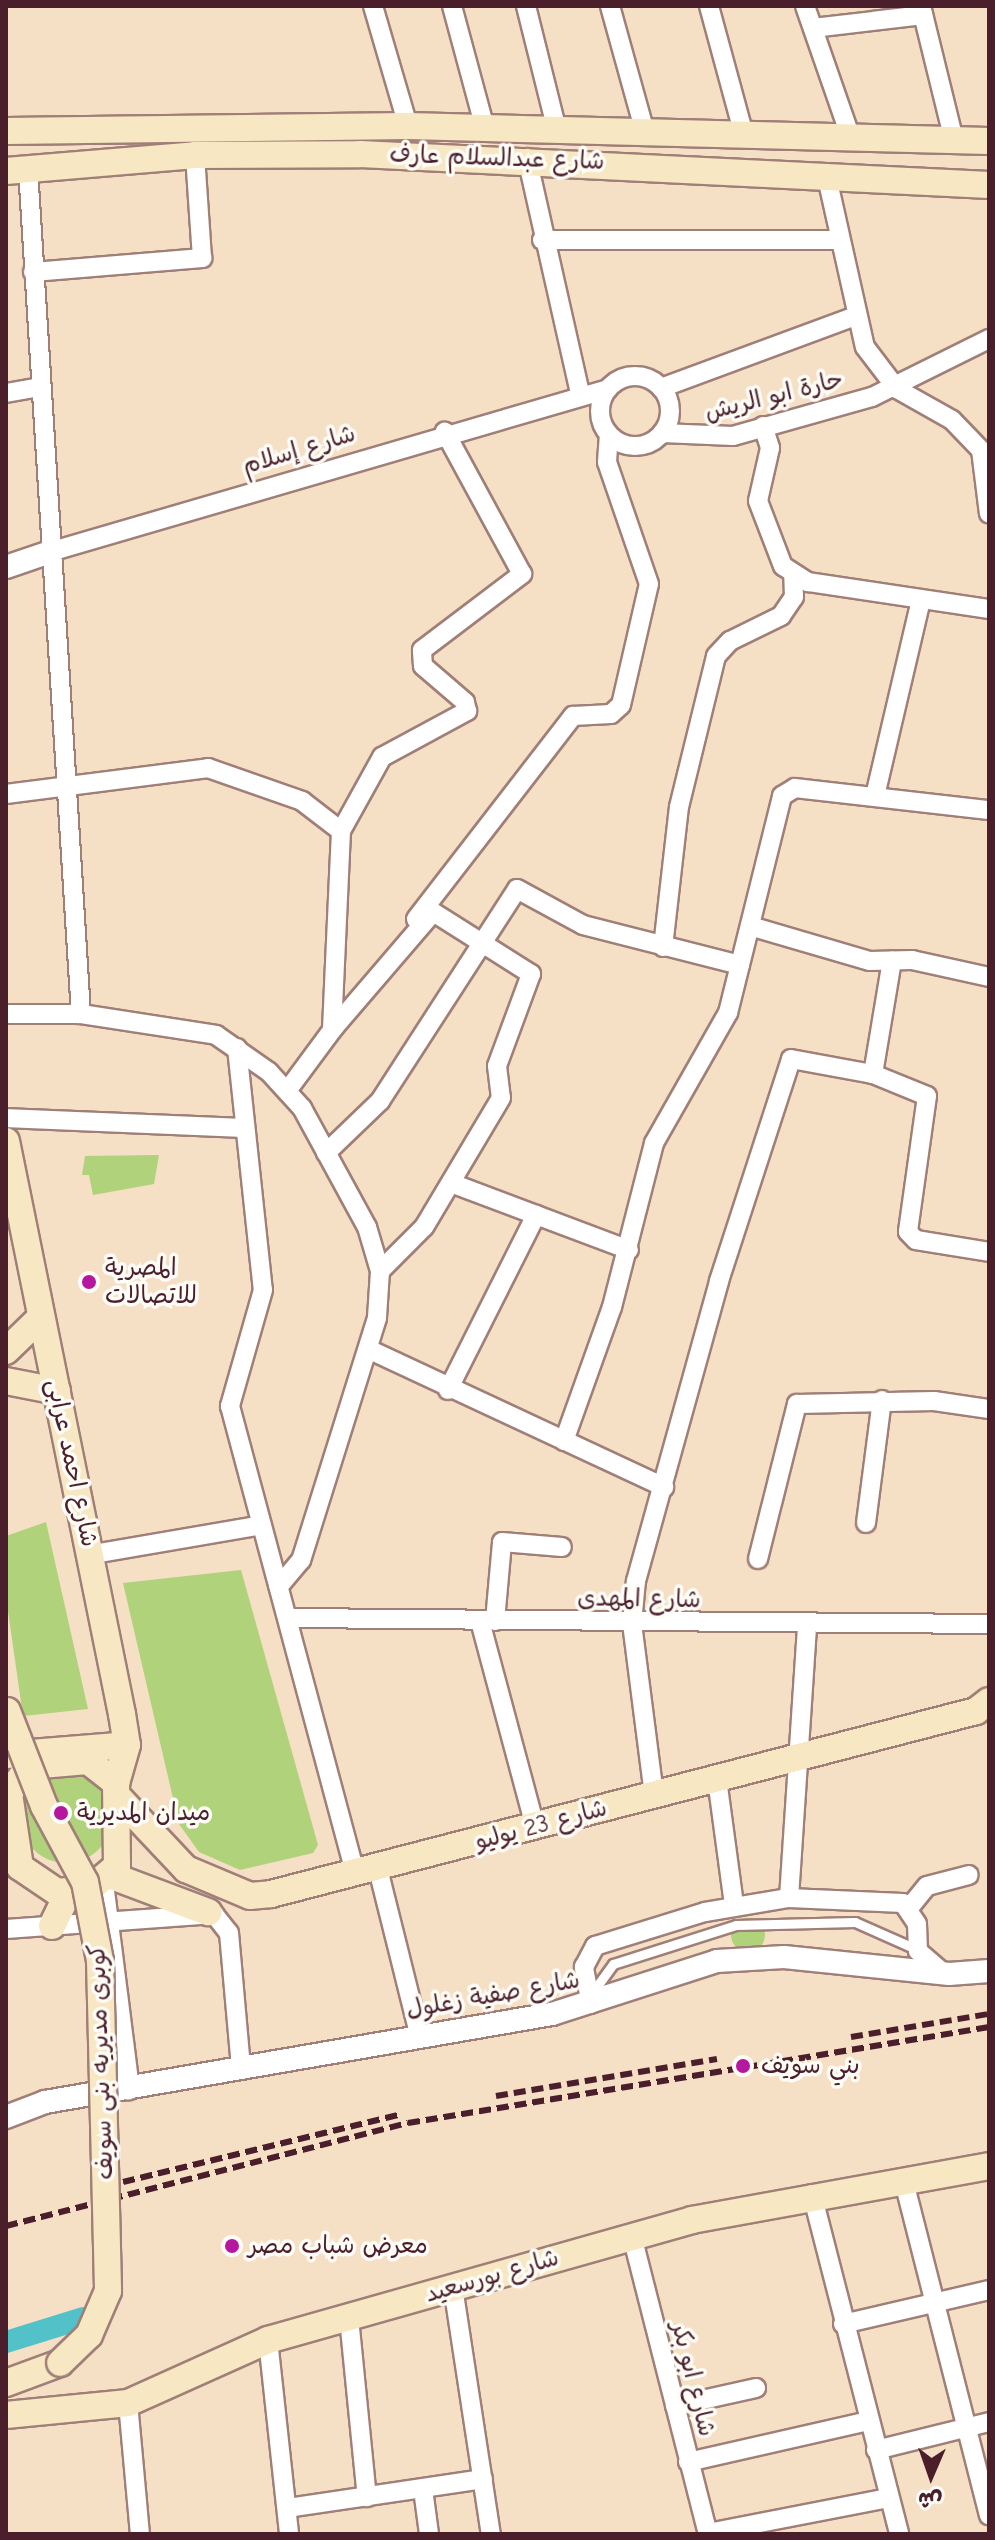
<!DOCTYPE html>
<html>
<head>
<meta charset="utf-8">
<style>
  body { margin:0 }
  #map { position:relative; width:995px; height:2540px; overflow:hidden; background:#f5dfc5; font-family:"Comic Neue","Playpen Sans Arabic",sans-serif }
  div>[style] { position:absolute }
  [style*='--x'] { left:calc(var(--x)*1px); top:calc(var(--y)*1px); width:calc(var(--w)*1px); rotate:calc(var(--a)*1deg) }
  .green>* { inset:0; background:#b0d27a }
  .round { border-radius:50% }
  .canal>* { height:22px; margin:-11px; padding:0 11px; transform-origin:11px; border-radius:11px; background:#53c1c8 }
  .roads { filter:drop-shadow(2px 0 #a07f78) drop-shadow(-2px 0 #a07f78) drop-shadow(0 2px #a07f78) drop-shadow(0 -2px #a07f78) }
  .service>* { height:9px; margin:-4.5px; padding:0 4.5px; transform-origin:4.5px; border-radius:4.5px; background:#fff }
  .minor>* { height:18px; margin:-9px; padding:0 9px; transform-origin:9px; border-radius:9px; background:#fff }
  .minor>.ring { margin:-9px; padding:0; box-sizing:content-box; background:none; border:18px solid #fff; border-radius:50% }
  .tertiary>* { height:22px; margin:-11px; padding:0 11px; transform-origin:11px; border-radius:11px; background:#fff }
  .secondary>* { height:26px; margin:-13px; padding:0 13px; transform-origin:13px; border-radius:13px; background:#f7e8c3 }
  .rail>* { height:6px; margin-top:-3px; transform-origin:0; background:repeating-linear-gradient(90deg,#4a1f2b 0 12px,transparent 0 18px) }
  .bridges { filter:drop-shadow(2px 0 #a07f78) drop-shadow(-2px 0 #a07f78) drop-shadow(0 2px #a07f78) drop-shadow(0 -2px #a07f78) }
  .secondary-bridge>* { height:26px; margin:-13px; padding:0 13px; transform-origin:13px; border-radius:13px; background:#f7e8c3 }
  .dots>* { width:22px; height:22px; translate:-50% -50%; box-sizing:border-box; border:4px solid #fdfcf7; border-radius:50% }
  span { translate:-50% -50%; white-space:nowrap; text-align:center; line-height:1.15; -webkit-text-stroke:7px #fdfcf7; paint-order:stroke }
  .street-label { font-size:24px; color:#4a1f2b }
  .poi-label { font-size:24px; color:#4a1f2b }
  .left { translate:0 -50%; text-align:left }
  .frame { position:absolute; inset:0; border:8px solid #4a1f2b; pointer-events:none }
  .north { position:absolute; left:891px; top:2436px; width:80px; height:80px; -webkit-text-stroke:6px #fdfcf7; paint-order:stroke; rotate:182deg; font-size:22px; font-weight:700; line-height:32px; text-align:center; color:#4a1f2b }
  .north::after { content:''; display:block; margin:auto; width:28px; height:36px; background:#4a1f2b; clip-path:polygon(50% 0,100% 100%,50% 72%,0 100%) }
</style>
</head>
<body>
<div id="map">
  <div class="green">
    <div style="clip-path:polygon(159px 1155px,154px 1184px,93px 1195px,89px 1175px,82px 1175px,85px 1156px)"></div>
    <div style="clip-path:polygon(46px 1522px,88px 1709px,23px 1716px,6px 1597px,6px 1536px)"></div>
    <div style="clip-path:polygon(241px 1570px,318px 1845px,313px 1853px,240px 1870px,199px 1852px,179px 1824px,123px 1583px)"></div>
    <div class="round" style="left:20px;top:1771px;width:92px;height:92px"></div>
    <div class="round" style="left:731px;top:1918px;width:34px;height:34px"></div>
  </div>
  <div class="canal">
    <div style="--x:6;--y:2342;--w:81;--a:-17.3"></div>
  </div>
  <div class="roads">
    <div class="service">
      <div style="--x:592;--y:1993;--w:36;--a:-54"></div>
      <div style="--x:613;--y:1964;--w:129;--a:-17.6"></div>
      <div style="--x:736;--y:1925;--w:119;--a:-1.4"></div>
      <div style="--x:855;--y:1922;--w:67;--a:23.9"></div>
    </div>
    <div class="minor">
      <div style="--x:373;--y:6;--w:125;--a:73.7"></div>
      <div style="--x:452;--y:6;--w:126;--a:74.9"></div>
      <div style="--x:526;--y:6;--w:128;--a:76"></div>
      <div style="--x:610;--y:6;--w:131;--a:74.5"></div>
      <div style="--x:709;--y:6;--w:134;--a:74.8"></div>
      <div style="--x:805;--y:6;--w:140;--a:70.8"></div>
      <div style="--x:921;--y:6;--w:138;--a:76.2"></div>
      <div style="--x:813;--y:28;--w:111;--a:-6.7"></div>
      <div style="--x:527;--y:158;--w:242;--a:77.3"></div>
      <div style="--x:28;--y:169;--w:847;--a:86.41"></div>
      <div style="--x:826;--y:173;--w:178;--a:77.4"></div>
      <div style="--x:865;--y:347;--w:53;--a:52.7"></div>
      <div style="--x:897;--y:389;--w:63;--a:29.4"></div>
      <div style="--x:952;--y:420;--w:42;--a:46"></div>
      <div style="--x:981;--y:450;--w:64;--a:82.9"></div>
      <div style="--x:542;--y:240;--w:296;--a:0"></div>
      <div style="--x:33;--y:272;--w:170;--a:-4.7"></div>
      <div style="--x:202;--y:258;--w:103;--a:-93.9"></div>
      <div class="ring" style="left:600px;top:376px;width:52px;height:52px"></div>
      <div style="--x:661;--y:388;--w:205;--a:-20.3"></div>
      <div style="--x:6;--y:393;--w:36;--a:-10"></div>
      <div style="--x:763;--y:426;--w:23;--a:72"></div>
      <div style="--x:770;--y:448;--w:54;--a:102.8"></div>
      <div style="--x:758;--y:501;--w:70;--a:69"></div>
      <div style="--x:783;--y:566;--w:30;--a:33"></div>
      <div style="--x:808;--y:582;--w:183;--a:8.5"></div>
      <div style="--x:662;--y:433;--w:71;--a:2.4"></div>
      <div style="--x:733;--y:436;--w:144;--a:-15.7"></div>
      <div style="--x:872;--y:397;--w:131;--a:-26.4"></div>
      <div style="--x:53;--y:551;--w:578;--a:-16.27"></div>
      <div style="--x:6;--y:794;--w:204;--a:-7.3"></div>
      <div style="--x:208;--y:768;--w:100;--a:19.3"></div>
      <div style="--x:302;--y:801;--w:49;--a:37.6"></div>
      <div style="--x:341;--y:831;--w:199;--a:92.6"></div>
      <div style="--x:332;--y:1030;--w:155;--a:-49.4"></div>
      <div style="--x:433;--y:912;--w:116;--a:32.3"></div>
      <div style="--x:531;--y:974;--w:98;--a:110.3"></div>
      <div style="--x:497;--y:1066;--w:32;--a:83"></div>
      <div style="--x:501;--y:1098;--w:150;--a:120.8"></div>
      <div style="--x:424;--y:1227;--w:62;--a:135"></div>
      <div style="--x:875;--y:796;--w:201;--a:-76.8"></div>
      <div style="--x:341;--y:831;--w:85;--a:-61"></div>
      <div style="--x:382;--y:757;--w:97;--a:-28.4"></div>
      <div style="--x:467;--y:711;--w:9;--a:-103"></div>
      <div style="--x:465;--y:702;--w:55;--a:-139.4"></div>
      <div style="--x:423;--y:666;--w:16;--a:-94"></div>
      <div style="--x:422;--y:650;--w:126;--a:-37.2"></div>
      <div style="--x:522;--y:574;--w:162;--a:-118.5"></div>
      <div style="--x:416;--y:919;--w:257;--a:-52.3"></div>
      <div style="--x:573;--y:716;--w:38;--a:-3"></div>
      <div style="--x:611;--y:714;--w:13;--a:-42"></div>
      <div style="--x:621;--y:705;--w:124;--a:-77"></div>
      <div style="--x:649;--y:584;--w:129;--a:-109"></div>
      <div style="--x:607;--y:462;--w:27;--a:-86"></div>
      <div style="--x:750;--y:926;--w:125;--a:16.3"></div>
      <div style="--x:870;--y:961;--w:42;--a:-1.4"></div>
      <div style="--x:912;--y:960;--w:79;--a:12.4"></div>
      <div style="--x:663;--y:947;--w:141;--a:-83.5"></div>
      <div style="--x:679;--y:807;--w:155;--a:-76.2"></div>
      <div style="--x:716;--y:656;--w:21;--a:-47"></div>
      <div style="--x:730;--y:641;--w:57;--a:-26.1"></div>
      <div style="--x:781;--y:616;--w:23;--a:-56"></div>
      <div style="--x:794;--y:597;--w:23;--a:-92"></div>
      <div style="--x:6;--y:1014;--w:75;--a:0"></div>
      <div style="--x:81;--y:1014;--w:137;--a:8.8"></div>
      <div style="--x:216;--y:1035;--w:65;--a:34.9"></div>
      <div style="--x:269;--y:1072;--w:49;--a:47.5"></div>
      <div style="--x:302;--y:1108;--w:136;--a:61.4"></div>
      <div style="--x:367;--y:1227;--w:46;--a:73.5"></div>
      <div style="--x:380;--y:1271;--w:47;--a:93.7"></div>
      <div style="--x:377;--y:1318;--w:254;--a:107.4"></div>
      <div style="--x:301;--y:1560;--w:35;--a:130"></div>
      <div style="--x:237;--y:1048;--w:243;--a:83.9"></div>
      <div style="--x:263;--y:1290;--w:121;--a:105.9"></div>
      <div style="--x:230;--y:1406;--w:483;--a:75"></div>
      <div style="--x:873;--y:1074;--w:115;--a:-80.5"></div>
      <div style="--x:287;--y:1091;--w:86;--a:-53.5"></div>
      <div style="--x:6;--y:1118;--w:235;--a:2.4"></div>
      <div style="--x:326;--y:1153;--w:75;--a:-43.9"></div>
      <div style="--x:380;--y:1101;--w:252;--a:-57.1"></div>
      <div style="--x:517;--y:889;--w:75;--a:28.6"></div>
      <div style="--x:583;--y:925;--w:162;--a:14.3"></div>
      <div style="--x:451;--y:1183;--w:190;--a:20.6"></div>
      <div style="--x:368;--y:1349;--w:327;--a:25"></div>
      <div style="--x:448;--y:1390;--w:196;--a:-63.3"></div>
      <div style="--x:564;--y:1441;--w:142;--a:-70.3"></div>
      <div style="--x:612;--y:1307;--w:169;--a:-75.6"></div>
      <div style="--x:654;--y:1143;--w:150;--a:-60.4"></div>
      <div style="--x:728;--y:1013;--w:224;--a:-76"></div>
      <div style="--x:782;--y:796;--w:15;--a:-32"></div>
      <div style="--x:795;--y:788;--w:195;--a:6.5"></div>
      <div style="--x:866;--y:1523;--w:124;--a:-82.6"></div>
      <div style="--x:93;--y:1554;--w:171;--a:-9.7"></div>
      <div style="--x:758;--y:1559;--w:160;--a:-75.9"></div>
      <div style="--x:797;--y:1404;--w:137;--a:-1.3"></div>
      <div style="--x:934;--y:1401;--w:56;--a:8.3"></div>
      <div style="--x:289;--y:1618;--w:700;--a:0.49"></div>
      <div style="--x:480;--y:1621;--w:212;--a:75"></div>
      <div style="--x:495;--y:1621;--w:79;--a:-84.9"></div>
      <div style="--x:502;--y:1542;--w:60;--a:4.8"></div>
      <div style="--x:717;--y:1779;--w:127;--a:82.3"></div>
      <div style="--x:654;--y:1795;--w:173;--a:-97.3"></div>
      <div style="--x:632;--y:1623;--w:42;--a:-84.6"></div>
      <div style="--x:636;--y:1581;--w:311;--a:-74.5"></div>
      <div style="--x:719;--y:1281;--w:233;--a:-72"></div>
      <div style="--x:791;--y:1059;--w:83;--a:10.4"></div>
      <div style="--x:873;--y:1074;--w:58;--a:22.2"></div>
      <div style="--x:927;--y:1096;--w:137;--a:98"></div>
      <div style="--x:908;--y:1232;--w:11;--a:45"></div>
      <div style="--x:916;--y:1240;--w:74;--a:9.3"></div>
      <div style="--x:378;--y:1869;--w:170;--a:76"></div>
      <div style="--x:789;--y:1898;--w:273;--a:-86.2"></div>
      <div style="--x:909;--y:1908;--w:28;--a:-51"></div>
      <div style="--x:927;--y:1886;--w:43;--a:-14.7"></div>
      <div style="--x:6;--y:1929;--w:209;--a:-4.1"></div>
      <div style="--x:214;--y:1914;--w:24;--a:52"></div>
      <div style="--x:229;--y:1933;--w:135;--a:84.9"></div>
      <div style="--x:591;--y:2004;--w:38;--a:-101"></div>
      <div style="--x:584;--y:1967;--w:24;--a:-62"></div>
      <div style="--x:595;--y:1946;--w:115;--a:-17.2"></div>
      <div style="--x:705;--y:1912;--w:85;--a:-9.5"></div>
      <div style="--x:789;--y:1898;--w:114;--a:2.5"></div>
      <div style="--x:903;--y:1903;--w:25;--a:56"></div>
      <div style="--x:917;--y:1924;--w:27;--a:88"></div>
      <div style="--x:918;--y:1951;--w:33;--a:41"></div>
      <div style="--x:903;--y:2178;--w:348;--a:75.7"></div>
      <div style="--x:812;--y:2194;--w:351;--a:75.6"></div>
      <div style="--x:632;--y:2236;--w:308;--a:75.7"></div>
      <div style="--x:453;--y:2287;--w:250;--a:81.3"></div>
      <div style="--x:349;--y:2318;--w:180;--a:84.3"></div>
      <div style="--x:843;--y:2324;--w:150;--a:-13.1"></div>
      <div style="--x:268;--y:2340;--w:195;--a:83.8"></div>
      <div style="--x:128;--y:2403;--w:132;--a:84.8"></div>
      <div style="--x:675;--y:2406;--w:83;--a:-12.5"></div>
      <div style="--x:876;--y:2450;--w:116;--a:-13.9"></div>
      <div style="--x:688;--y:2462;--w:185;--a:-12.8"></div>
      <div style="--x:423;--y:2489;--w:45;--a:82.4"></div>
      <div style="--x:287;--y:2508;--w:198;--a:-8.4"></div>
      <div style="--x:708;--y:2533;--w:183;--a:-11"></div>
    </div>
    <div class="tertiary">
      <div style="--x:6;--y:567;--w:50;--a:-18.8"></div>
      <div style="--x:102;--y:1883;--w:207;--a:82.8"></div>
      <div style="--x:6;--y:2117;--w:42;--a:-21"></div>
      <div style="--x:45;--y:2102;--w:515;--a:-9.85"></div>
      <div style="--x:552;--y:2014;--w:173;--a:-17.8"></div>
      <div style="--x:717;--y:1961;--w:67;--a:-3.4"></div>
      <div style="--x:784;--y:1957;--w:166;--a:5.9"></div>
      <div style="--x:949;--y:1974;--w:40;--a:-4.3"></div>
    </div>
    <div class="secondary">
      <div style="--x:6;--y:131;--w:402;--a:-0.7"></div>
      <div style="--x:408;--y:126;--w:581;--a:1.48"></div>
      <div style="--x:6;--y:171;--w:190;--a:-4.8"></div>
      <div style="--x:195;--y:155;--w:165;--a:-0.3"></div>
      <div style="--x:360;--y:154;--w:630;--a:2.82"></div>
      <div style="--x:6;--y:1141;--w:585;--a:78.56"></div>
      <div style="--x:122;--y:1714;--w:31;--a:81"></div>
      <div style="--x:127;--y:1745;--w:40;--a:106"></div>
      <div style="--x:6;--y:1351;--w:47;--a:-44.1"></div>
      <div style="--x:6;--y:1381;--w:52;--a:11.1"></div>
      <div style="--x:6;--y:1755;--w:121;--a:-4.7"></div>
      <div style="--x:88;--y:1761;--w:36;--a:38"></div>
      <div style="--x:116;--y:1783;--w:83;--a:89.3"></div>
      <div style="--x:117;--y:1866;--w:34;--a:140"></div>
      <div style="--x:91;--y:1888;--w:34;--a:173"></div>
      <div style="--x:57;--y:1892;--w:45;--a:-146"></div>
      <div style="--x:20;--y:1867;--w:75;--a:-98.5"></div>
      <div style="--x:9;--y:1793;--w:34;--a:-53"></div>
      <div style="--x:29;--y:1766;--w:59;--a:-4.8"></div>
      <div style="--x:119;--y:1798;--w:98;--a:46.7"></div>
      <div style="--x:186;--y:1869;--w:69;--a:22.9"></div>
      <div style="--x:250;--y:1896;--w:21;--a:-5"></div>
      <div style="--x:271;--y:1894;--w:728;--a:-14.55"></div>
      <div style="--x:976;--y:1711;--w:16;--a:-38"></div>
      <div style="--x:112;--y:1876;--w:103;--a:20.6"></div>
      <div style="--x:52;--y:1926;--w:37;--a:-64"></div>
      <div style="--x:6;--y:2383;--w:58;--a:-20.3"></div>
      <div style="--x:6;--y:2415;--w:123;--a:-5.6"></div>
      <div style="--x:128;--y:2403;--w:154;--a:-24.2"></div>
      <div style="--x:268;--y:2340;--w:441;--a:-15.8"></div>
      <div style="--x:692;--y:2220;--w:302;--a:-10.3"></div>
    </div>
  </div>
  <div class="rail">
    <div style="--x:851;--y:2037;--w:140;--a:-9.5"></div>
    <div style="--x:496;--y:2096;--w:224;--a:-9.5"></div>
    <div style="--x:123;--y:2182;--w:283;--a:-13.7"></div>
    <div style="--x:6;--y:2226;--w:415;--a:-14.4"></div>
    <div style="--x:408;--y:2123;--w:589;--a:-9.38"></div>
  </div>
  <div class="bridges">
    <div class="secondary-bridge">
      <div style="--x:7;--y:1711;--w:102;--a:68.7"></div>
      <div style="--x:44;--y:1806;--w:86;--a:61.7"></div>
      <div style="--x:85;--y:1882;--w:80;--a:79.2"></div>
      <div style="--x:100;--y:1961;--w:330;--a:88.6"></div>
      <div style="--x:108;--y:2291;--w:48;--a:113.4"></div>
      <div style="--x:89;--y:2335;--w:40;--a:136"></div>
    </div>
  </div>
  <div class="dots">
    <div style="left:89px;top:1282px;background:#b5179e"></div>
    <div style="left:61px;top:1813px;background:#b5179e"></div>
    <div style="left:743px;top:2066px;background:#b5179e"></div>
    <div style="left:232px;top:2246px;background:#b5179e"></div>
  </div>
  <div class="street-label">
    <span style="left:497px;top:158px;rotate:2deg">شارع عبدالسلام عارف</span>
    <span style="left:774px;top:396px;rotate:-14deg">حارة ابو الريش</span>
    <span style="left:299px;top:450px;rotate:-17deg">شارع إسلام</span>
    <span style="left:72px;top:1463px;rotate:78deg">شارع احمد عرابى</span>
    <span style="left:639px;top:1599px;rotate:1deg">شارع المهدى</span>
    <span style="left:541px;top:1825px;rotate:-15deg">شارع 23 يوليو</span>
    <span style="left:493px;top:1995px;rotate:-10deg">شارع صفية زغلول</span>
    <span style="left:101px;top:2062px;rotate:-92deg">كوبرى مديريه بنى سويف</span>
    <span style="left:492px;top:2276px;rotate:-16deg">شارع بورسعيد</span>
    <span style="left:693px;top:2379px;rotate:76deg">شارع ابو بكر</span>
  </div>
  <div class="poi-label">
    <span class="left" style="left:105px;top:1282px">المصرية<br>للاتصالات</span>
    <span class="left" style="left:77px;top:1813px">ميدان المديرية</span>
    <span class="left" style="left:761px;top:2066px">بني سويف</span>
    <span class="left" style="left:248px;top:2246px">معرض شباب مصر</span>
  </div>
  <div class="frame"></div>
  <div class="north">ش</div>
</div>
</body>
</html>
